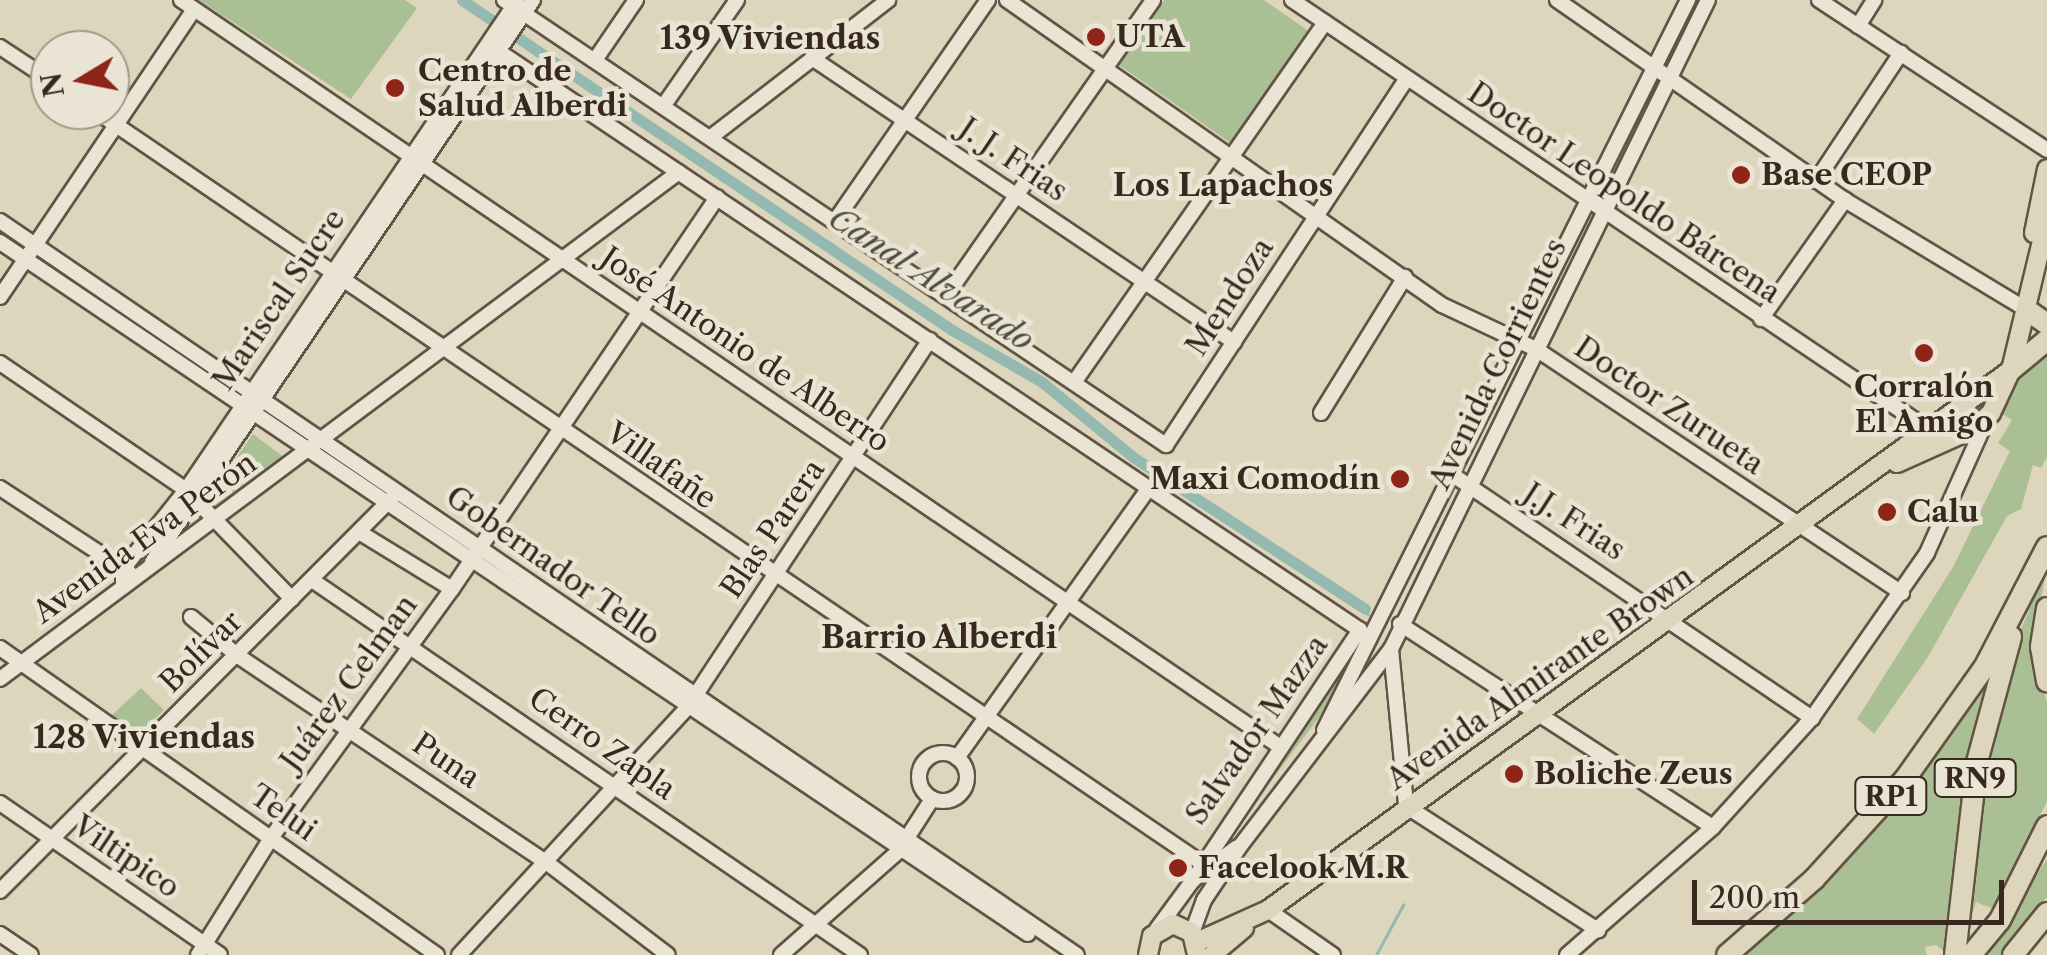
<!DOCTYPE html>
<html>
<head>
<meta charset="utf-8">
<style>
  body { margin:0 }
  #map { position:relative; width:2047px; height:955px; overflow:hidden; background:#ddd6bc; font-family:"Libre Caslon Text",serif }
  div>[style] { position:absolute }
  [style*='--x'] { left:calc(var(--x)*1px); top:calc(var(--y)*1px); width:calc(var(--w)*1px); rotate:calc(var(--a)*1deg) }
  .green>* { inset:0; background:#abbf95 }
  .stream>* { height:2.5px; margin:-1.25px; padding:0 1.25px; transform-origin:1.25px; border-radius:1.25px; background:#93b9b1 }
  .canal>* { height:11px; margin:-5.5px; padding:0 5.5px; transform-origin:5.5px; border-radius:5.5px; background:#93b9b1 }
  .roads { filter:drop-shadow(2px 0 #615445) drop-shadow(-2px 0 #615445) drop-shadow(0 2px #615445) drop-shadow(0 -2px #615445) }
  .minor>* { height:14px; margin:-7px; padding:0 7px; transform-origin:7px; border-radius:7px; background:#e9e4d3 }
  .minor>.ring { margin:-7px; padding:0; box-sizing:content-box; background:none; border:14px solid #e9e4d3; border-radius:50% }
  .major>* { height:18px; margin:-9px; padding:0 9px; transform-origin:9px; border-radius:9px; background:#ddd6bc }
  .highway>* { height:20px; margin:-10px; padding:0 10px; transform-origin:10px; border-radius:10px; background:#ddd6bc }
  .dots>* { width:28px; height:28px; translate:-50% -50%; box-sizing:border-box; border:5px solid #e9e4d3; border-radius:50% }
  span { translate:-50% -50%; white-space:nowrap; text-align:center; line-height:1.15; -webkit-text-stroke:9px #e9e4d3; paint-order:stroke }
  .shield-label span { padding:2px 8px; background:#e9e4d3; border:2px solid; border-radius:8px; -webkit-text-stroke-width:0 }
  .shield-label { font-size:28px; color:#38281d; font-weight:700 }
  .poi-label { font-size:30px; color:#38281d; font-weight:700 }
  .left { translate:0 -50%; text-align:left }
  .right { translate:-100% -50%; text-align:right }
  .street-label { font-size:30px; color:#38281d }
  .neighbourhood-label { font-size:32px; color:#38281d; font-weight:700 }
  .water-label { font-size:32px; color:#4f4c42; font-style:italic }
  .north { position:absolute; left:30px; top:30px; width:100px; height:100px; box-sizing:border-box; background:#e9e4d3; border:2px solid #a2998a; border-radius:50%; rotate:260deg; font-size:28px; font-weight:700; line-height:40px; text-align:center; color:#38281d }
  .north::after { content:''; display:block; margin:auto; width:35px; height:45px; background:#8f2418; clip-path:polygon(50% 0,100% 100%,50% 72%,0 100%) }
  .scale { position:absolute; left:1692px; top:880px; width:312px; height:45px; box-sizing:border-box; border:5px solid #38281d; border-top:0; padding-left:12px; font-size:30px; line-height:35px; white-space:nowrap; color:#38281d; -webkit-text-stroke:8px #e9e4d3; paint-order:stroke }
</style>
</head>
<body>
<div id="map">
  <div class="green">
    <div style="clip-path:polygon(199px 0,405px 0,417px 8px,351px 99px)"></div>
    <div style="clip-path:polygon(1164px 0,1264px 0,1310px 32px,1232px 144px,1119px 65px)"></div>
    <div style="clip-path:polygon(2047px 354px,2047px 457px,2041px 468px,2033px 465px,2021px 509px,2007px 516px,1928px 657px,1874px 734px,1857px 719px,1953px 567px,2010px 451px,1998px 443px,2012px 420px,1997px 411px,2005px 396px,2020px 373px)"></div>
    <div style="clip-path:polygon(253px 434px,285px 458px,215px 512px,206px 502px)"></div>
    <div style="clip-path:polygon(2047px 565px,2032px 652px,2047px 702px,2047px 801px,1996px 910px,1976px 902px,1963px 944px,1983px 772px,2015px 645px)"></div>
    <div style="clip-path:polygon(1366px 636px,1320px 716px,1224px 843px,1334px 680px)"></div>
    <div style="clip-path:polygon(2001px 651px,1964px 783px,1949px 955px,1936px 945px,1925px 947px,1927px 955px,1737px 955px,1809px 893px)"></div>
    <div style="clip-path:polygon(141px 688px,164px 710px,138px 734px,112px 715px)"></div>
    <div style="clip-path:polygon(2047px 859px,2047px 897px,2001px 955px,1986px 955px)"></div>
  </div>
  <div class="stream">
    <div style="--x:1365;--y:609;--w:6;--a:59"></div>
    <div style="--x:1376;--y:955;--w:57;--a:-61.6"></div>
  </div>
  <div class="canal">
    <div style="--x:462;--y:0;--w:591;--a:33.96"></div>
    <div style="--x:952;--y:330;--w:104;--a:30"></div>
    <div style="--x:1042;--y:382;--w:118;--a:39.5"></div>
    <div style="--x:1133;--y:457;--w:277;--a:33.2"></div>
  </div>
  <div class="roads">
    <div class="minor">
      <div style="--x:181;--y:0;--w:1327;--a:34.19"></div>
      <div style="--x:504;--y:0;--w:798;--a:33.91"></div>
      <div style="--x:1166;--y:445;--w:438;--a:-56.7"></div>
      <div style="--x:1007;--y:0;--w:531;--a:35.04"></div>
      <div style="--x:1442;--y:305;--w:104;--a:25.1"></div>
      <div style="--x:1536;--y:349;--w:440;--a:33.7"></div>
      <div style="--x:1292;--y:0;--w:767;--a:34"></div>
      <div style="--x:1557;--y:0;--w:351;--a:34.8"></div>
      <div style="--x:1845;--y:200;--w:213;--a:31.1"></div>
      <div style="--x:1819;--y:0;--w:273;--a:33.3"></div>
      <div style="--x:1858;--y:26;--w:31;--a:-58"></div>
      <div style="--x:489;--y:45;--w:1049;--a:33.89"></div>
      <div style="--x:0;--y:47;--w:60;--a:33.4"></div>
      <div style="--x:812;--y:58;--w:509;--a:33.94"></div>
      <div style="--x:595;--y:60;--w:73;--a:-55.7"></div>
      <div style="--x:664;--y:105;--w:128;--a:-55.2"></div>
      <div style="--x:94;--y:110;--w:1337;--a:34.21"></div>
      <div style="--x:711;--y:137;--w:224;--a:-37.7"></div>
      <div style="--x:1816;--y:181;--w:154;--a:-56.4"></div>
      <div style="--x:0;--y:221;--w:1303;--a:34.28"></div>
      <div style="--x:835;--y:221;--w:269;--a:-55.3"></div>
      <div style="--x:0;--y:242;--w:1239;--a:33.95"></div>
      <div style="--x:946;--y:296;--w:361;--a:-55"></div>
      <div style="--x:0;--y:297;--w:347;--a:-56"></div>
      <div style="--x:1761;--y:319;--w:146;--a:-54.8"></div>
      <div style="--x:0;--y:363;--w:225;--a:34.3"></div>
      <div style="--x:186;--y:490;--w:152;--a:45.8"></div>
      <div style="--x:1075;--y:381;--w:437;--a:-55.1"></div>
      <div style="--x:1321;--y:413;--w:160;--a:-58.3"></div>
      <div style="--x:1453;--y:475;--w:434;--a:34.1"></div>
      <div style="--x:0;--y:488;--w:155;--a:33.2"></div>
      <div style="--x:359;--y:532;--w:109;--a:31.5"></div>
      <div style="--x:152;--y:562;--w:679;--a:-55.87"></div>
      <div style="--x:312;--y:580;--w:664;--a:34.38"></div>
      <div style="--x:123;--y:587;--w:18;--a:-90"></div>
      <div style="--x:123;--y:569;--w:101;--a:-51.4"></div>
      <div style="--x:186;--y:490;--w:590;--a:-55.91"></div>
      <div style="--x:191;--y:617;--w:61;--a:39.7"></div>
      <div style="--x:238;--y:656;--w:371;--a:33.8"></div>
      <div style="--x:546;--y:862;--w:153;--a:37.3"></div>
      <div style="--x:1400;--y:624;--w:373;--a:33"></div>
      <div style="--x:0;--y:648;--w:534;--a:35.09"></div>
      <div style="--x:1391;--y:649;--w:158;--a:84.5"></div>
      <div style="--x:1406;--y:806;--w:229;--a:32.9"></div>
      <div style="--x:0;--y:679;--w:847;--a:-36.75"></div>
      <div style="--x:1324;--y:730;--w:816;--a:-63.5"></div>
      <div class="ring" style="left:919px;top:753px;width:34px;height:34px"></div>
      <div style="--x:957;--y:758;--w:331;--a:-54.6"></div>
      <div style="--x:0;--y:803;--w:267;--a:34.6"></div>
      <div style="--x:1193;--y:880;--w:301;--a:-56.3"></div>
      <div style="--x:0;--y:891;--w:554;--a:-45.07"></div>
      <div style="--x:1268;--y:910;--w:79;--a:34.7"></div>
      <div style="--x:1157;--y:929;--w:61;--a:-53.7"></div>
      <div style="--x:1193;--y:880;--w:54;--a:-36.7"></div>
      <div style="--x:1192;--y:933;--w:35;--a:-70"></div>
      <div style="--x:1204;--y:900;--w:66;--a:-56.1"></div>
      <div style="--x:1241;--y:845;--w:247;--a:-52.6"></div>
      <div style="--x:1391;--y:649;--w:722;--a:-63.97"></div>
      <div style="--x:0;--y:934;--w:37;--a:34"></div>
      <div style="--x:198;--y:955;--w:138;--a:-58"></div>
      <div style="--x:271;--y:838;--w:308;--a:-54"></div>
      <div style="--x:452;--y:589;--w:473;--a:-55.9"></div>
      <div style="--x:459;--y:955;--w:336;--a:-47.3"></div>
      <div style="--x:687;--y:708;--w:441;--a:-56.6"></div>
      <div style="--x:781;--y:955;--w:156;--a:-41.4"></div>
      <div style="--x:898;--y:852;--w:63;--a:-57.3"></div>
      <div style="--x:1567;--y:955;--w:194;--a:-41.2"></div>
      <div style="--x:1713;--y:827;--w:147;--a:-47.8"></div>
      <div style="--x:1812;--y:718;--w:201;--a:-55.1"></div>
      <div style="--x:1927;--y:553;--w:147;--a:-65.9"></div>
    </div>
    <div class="major">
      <div style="--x:2034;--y:233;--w:65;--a:-78.5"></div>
      <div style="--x:1897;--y:463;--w:83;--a:-24.1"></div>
      <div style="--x:1973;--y:429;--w:24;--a:-42"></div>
      <div style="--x:1991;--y:413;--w:47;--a:-65.1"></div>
      <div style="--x:2011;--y:370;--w:154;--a:-76.5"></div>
      <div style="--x:1197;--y:942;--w:78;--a:-24.3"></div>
      <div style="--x:1268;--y:910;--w:919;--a:-36.01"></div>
      <div style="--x:1148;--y:955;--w:19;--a:-78"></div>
      <div style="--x:1152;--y:936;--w:24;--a:-30"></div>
      <div style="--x:1173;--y:924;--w:21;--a:25"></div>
      <div style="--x:1192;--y:933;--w:23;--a:77"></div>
      <div style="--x:1212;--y:955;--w:42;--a:-40.2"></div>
    </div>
    <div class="highway">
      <div style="--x:2027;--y:310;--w:24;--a:35"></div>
      <div style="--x:2011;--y:370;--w:47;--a:-39.8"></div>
      <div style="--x:2047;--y:608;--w:39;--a:99"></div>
      <div style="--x:2041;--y:647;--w:35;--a:80"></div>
      <div style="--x:1727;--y:955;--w:116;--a:-41.1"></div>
      <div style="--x:1814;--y:879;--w:135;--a:-47.7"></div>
      <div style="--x:1905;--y:779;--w:136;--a:-54.6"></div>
      <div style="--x:1984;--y:668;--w:136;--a:-62.5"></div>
      <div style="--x:1955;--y:955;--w:194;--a:-83.5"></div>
      <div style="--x:1977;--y:762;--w:130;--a:-74.8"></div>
      <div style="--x:1971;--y:955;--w:45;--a:-50.4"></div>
      <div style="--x:2000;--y:920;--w:105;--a:-63.4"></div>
      <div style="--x:2013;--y:955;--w:54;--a:-51"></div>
    </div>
  </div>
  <div class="dots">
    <div style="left:1096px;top:37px;background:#8f2418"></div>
    <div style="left:395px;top:88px;background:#8f2418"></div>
    <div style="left:1741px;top:175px;background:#8f2418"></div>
    <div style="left:1924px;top:353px;background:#8f2418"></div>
    <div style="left:1400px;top:479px;background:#8f2418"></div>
    <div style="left:1887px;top:512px;background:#8f2418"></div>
    <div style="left:1514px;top:774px;background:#8f2418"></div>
    <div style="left:1178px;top:868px;background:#8f2418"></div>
  </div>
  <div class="shield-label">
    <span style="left:1975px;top:778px">RN9</span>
    <span style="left:1891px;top:796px">RP1</span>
  </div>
  <div class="poi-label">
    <span class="left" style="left:1116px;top:37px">UTA</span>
    <span class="left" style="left:418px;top:88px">Centro de<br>Salud Alberdi</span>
    <span class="left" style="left:1761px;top:175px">Base CEOP</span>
    <span style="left:1924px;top:404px">Corralón<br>El Amigo</span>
    <span class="right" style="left:1380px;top:479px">Maxi Comodín</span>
    <span class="left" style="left:1907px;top:512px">Calu</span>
    <span class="left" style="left:1534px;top:774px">Boliche Zeus</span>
    <span class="left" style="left:1198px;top:868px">Facelook M.R</span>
  </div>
  <div class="street-label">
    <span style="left:1013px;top:160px;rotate:34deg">J. J. Frias</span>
    <span style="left:1624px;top:193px;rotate:34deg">Doctor Leopoldo Bárcena</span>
    <span style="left:1230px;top:297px;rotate:-57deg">Mendoza</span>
    <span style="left:279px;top:300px;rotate:-56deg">Mariscal Sucre</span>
    <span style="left:745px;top:350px;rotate:34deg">José Antonio de Alberro</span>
    <span style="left:1498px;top:364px;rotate:-64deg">Avenida Corrientes</span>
    <span style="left:1669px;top:406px;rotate:34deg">Doctor Zurueta</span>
    <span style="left:661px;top:466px;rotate:35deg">Villafañe</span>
    <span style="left:1574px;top:522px;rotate:33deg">J.J. Frias</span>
    <span style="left:773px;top:529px;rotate:-56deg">Blas Parera</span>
    <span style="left:145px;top:538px;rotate:-36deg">Avenida Eva Perón</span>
    <span style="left:553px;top:566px;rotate:35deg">Gobernador Tello</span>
    <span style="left:201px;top:652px;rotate:-45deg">Bolívar</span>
    <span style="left:1540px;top:678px;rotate:-35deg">Avenida Almirante Brown</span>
    <span style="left:349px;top:683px;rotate:-54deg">Juárez Celman</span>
    <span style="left:1257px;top:730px;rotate:-55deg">Salvador Mazza</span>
    <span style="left:602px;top:744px;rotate:35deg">Cerro Zapla</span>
    <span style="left:446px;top:761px;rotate:34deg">Puna</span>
    <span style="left:283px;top:813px;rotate:35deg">Telui</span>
    <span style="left:126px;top:857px;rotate:34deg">Viltipico</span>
  </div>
  <div class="neighbourhood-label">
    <span style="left:770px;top:38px">139 Viviendas</span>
    <span style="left:1223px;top:185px">Los Lapachos</span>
    <span style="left:939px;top:637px">Barrio Alberdi</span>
    <span style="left:144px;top:737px">128 Viviendas</span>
  </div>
  <div class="water-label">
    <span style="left:931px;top:279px;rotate:33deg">Canal Alvarado</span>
  </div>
  <div class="north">N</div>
  <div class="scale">200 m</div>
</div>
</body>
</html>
